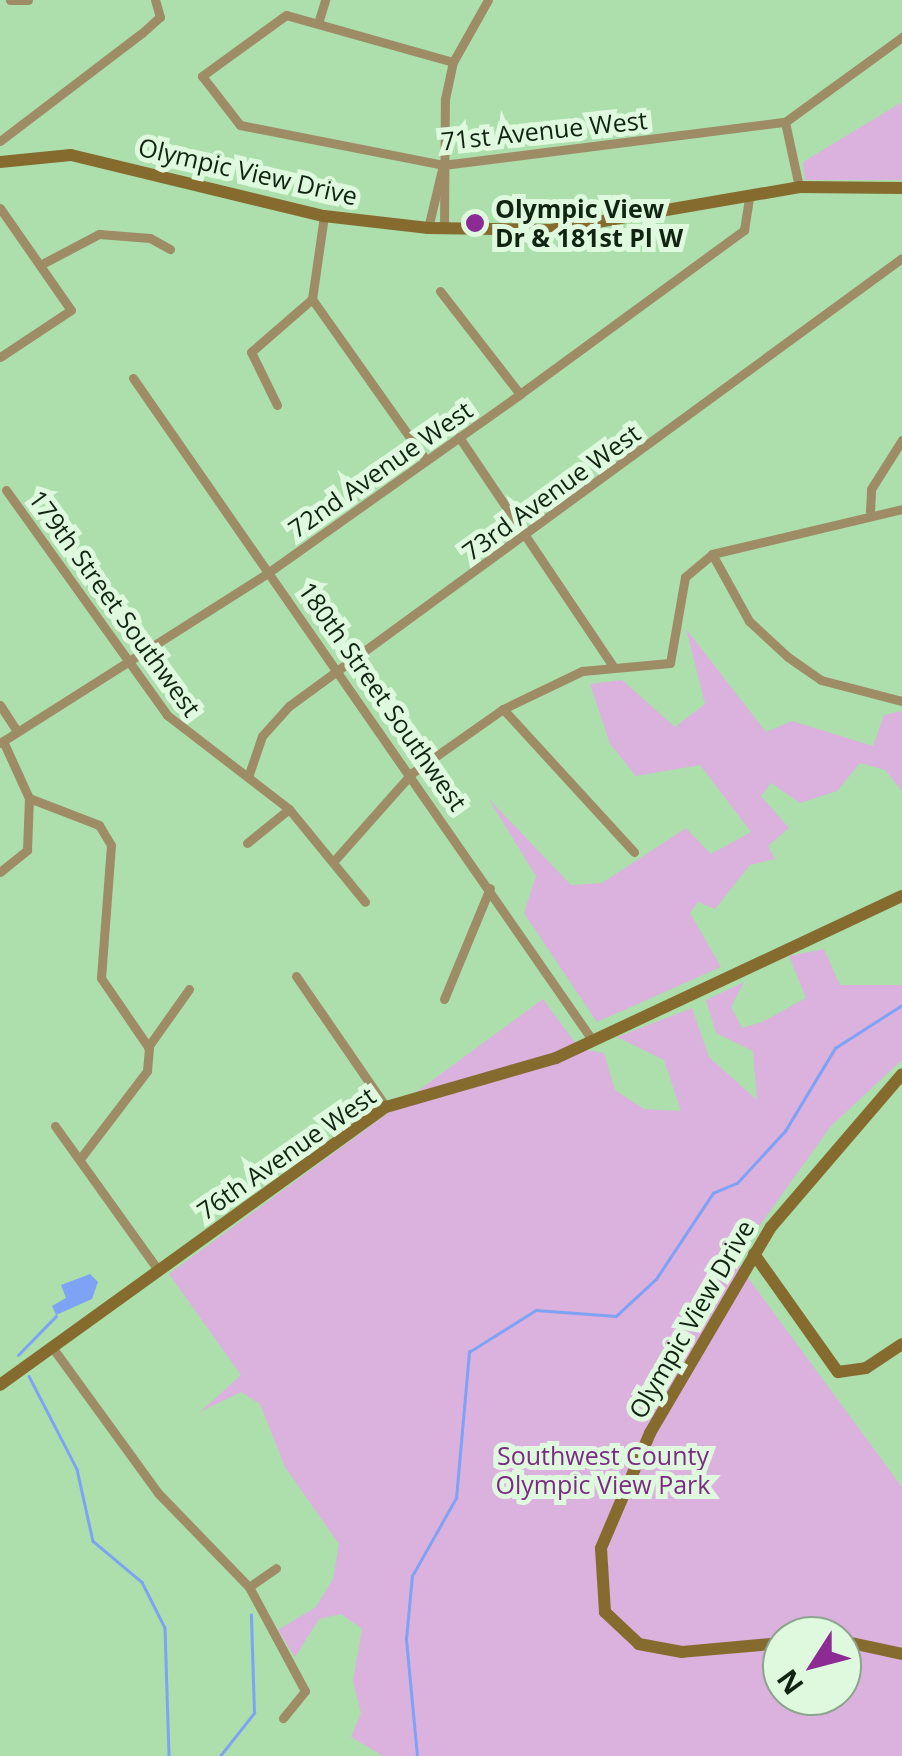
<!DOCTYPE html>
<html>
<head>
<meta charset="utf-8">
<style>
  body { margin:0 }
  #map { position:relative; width:902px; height:1756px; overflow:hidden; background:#acdfac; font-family:"Open Sans",sans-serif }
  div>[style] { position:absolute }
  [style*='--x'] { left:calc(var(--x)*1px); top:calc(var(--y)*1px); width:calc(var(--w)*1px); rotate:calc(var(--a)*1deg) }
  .green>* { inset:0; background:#dbb1dd }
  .water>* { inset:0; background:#7ea3f4 }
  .stream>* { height:2.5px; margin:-1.25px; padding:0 1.25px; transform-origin:1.25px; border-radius:1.25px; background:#7ea3f4 }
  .street>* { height:9px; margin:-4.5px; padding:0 4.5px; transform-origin:4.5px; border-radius:4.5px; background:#9e8c67 }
  .secondary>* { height:12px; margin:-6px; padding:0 6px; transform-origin:6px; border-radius:6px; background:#866b2f }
  .dots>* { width:28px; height:28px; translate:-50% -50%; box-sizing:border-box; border:5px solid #dff9df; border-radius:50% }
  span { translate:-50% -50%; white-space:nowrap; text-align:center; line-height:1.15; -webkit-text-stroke:10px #dff9df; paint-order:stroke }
  .street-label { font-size:25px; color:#102411 }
  .poi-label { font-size:25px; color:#102411; font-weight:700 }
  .left { translate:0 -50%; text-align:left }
  .park-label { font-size:25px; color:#7b2b81 }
  .north { position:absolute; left:762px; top:1616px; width:100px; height:100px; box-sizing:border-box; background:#dff9df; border:2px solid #8ca48d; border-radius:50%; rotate:234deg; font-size:28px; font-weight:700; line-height:40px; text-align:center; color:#102411 }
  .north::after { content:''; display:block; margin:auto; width:35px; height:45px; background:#8c2b93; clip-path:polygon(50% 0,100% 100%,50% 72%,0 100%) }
</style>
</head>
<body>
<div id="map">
  <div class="green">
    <div style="clip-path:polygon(902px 102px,902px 180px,805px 180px,803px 162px)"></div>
    <div style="clip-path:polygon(686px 629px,766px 732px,792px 721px,873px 746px,884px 715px,902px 711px,902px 791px,885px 770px,860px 763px,837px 791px,800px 803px,771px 783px,761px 796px,789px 828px,768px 846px,775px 859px,750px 865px,715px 909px,698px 902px,690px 913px,721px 967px,597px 1022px,524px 913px,536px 876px,488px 798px,571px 885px,602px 883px,686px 828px,711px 854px,751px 832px,700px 765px,636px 776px,610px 744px,590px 684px,622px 680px,675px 727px,705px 704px)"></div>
    <div style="clip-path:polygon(evenodd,824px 949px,840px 985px,902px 985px,902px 1060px,831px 1126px,735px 1260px,902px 1487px,902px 1756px,383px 1756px,351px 1737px,361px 1713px,353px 1681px,362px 1629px,341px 1614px,319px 1619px,295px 1657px,278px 1630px,316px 1607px,333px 1579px,339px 1544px,285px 1467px,260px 1404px,241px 1392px,200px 1412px,241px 1375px,169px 1274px,543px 999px,580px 1049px,604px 1053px,615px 1090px,644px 1109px,681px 1111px,664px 1060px,617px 1037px,692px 1008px,709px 1057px,757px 1100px,753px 1051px,716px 1033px,706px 1000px,744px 982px,731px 1007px,742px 1028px,762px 1022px,806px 998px,789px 956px,824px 949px,782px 1636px,842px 1636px,842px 1696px,782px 1696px,782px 1636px)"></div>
  </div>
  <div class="water">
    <div style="clip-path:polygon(90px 1274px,98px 1282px,92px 1299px,56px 1315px,52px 1306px,66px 1298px,61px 1285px)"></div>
  </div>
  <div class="stream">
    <div style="--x:18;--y:1355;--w:54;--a:-45.7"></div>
    <div style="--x:29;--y:1376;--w:105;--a:62.7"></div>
    <div style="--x:77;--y:1469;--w:74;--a:77.5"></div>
    <div style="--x:93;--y:1541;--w:64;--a:39.9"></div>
    <div style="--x:142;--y:1582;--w:51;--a:63.4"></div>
    <div style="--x:165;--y:1628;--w:128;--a:88.2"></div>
    <div style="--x:220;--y:1756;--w:55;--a:-51.7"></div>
    <div style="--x:254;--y:1713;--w:98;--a:-91.8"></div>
    <div style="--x:417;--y:1756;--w:118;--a:-95.4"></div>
    <div style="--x:406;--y:1639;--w:63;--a:-84.6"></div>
    <div style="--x:412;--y:1576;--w:90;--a:-60.6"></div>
    <div style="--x:456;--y:1498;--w:147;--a:-84.9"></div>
    <div style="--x:469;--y:1352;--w:79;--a:-32.1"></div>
    <div style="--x:536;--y:1310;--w:80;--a:4.3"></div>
    <div style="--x:616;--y:1316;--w:54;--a:-42.8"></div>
    <div style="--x:656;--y:1279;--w:103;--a:-56.5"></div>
    <div style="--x:713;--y:1193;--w:26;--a:-23"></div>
    <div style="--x:737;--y:1183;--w:71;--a:-47.3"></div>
    <div style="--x:785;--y:1131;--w:97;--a:-58.9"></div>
    <div style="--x:835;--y:1048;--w:80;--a:-32.7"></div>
  </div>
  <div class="street">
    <div style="--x:10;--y:0;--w:18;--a:0"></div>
    <div style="--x:319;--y:20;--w:21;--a:-73"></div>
    <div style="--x:453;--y:62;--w:173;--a:-164.3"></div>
    <div style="--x:286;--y:15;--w:104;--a:144"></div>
    <div style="--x:202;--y:76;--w:62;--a:52.2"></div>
    <div style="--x:240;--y:125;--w:207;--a:11.1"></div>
    <div style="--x:443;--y:165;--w:345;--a:-7.2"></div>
    <div style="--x:785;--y:122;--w:145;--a:-36"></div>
    <div style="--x:785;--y:122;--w:66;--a:77.8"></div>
    <div style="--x:0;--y:141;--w:178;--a:-37.3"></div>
    <div style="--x:142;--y:33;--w:24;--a:-42"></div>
    <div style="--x:160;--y:17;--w:18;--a:-106"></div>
    <div style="--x:0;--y:208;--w:124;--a:55.2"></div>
    <div style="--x:71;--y:310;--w:85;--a:146.5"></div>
    <div style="--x:428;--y:228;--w:65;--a:-76.6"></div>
    <div style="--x:444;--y:229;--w:130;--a:-89.6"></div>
    <div style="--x:445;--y:99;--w:38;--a:-78"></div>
    <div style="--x:453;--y:62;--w:71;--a:-60.6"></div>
    <div style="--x:40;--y:265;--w:67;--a:-27.7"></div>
    <div style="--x:99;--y:234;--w:51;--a:4.5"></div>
    <div style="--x:150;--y:238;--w:23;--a:29"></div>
    <div style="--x:440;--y:291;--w:130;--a:52.2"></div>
    <div style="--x:312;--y:299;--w:197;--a:54.7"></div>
    <div style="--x:133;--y:378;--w:807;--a:55.25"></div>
    <div style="--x:277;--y:405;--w:59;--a:-116.1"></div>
    <div style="--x:251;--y:352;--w:81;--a:-41"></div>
    <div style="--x:312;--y:299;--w:84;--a:-81.8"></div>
    <div style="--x:459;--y:437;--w:278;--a:56.1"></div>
    <div style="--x:6;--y:490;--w:277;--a:54.4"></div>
    <div style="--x:167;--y:715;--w:154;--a:37.6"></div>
    <div style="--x:289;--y:809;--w:120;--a:50.7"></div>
    <div style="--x:870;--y:511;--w:22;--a:-87"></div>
    <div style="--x:871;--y:489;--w:58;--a:-57.7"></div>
    <div style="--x:712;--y:554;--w:77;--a:61.1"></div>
    <div style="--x:749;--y:621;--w:53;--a:42.7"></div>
    <div style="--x:788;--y:657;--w:40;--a:34.9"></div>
    <div style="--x:821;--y:680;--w:84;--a:14.5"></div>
    <div style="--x:0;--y:705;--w:31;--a:57"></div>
    <div style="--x:503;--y:709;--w:194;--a:47.5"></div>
    <div style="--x:3;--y:741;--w:63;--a:65.5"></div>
    <div style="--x:29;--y:798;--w:75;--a:21.1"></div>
    <div style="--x:99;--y:825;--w:23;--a:59"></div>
    <div style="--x:111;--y:845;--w:133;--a:94.3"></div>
    <div style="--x:101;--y:978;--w:85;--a:55.6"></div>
    <div style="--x:149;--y:1048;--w:23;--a:95"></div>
    <div style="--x:147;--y:1071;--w:111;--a:127.3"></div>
    <div style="--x:0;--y:743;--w:319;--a:-32.4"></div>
    <div style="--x:269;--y:572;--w:308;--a:-35.3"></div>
    <div style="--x:520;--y:394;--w:278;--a:-36.2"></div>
    <div style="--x:744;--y:230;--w:32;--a:-81"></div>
    <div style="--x:248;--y:777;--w:43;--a:-71.1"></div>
    <div style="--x:262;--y:736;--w:40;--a:-48"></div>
    <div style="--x:289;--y:706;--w:759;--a:-36.16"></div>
    <div style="--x:247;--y:843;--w:54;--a:-39"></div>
    <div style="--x:333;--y:862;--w:119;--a:-48.4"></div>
    <div style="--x:412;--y:773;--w:111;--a:-35.1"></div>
    <div style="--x:503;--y:709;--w:88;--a:-25.7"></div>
    <div style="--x:582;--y:671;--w:88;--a:-5.2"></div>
    <div style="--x:670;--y:663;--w:87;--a:-80.1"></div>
    <div style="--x:685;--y:577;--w:35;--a:-40"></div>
    <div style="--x:712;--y:554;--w:195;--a:-13.3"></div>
    <div style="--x:0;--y:872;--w:35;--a:-39"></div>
    <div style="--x:27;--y:850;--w:52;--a:-87.8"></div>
    <div style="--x:296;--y:976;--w:159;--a:55.5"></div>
    <div style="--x:444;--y:999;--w:120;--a:-67.5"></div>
    <div style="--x:148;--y:1047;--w:71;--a:-54.7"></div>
    <div style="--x:55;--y:1126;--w:178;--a:54.4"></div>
    <div style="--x:52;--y:1347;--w:180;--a:54"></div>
    <div style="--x:158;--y:1493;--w:131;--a:45.9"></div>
    <div style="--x:249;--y:1587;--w:118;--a:61.7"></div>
    <div style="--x:305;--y:1691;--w:35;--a:129"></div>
    <div style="--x:249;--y:1587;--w:33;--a:-35"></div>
  </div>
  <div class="secondary">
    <div style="--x:0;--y:162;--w:71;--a:-5.6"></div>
    <div style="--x:71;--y:155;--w:260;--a:13.6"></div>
    <div style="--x:324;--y:216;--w:105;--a:6.6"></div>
    <div style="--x:428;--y:228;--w:123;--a:0.9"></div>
    <div style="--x:551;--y:230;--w:252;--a:-9.8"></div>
    <div style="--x:799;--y:187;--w:103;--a:0.6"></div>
    <div style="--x:754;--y:1254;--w:145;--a:54.6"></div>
    <div style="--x:838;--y:1372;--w:28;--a:-8"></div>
    <div style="--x:866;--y:1368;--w:43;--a:-33.7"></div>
    <div style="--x:0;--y:1385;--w:476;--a:-35.8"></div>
    <div style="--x:386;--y:1107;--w:177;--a:-16.1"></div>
    <div style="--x:556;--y:1058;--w:382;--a:-25.1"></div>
    <div style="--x:842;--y:1641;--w:61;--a:12.2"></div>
    <div style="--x:782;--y:1643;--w:100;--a:174.9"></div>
    <div style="--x:682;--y:1652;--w:44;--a:-169.5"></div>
    <div style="--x:639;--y:1644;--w:47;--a:-136.7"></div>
    <div style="--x:605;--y:1612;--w:64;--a:-93.6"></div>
    <div style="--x:601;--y:1548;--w:125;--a:-66.9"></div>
    <div style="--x:650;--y:1433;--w:239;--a:-59.6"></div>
    <div style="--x:771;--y:1227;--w:201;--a:-49.4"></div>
  </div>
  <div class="dots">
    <div style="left:475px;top:223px;background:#8c2b93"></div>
  </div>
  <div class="street-label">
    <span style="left:544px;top:130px;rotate:-6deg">71st Avenue West</span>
    <span style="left:248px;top:171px;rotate:13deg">Olympic View Drive</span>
    <span style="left:380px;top:469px;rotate:-35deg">72nd Avenue West</span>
    <span style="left:551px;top:492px;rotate:-36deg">73rd Avenue West</span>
    <span style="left:115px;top:603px;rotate:54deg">179th Street Southwest</span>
    <span style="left:383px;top:696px;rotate:55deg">180th Street Southwest</span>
    <span style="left:286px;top:1153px;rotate:-35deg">76th Avenue West</span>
    <span style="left:691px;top:1319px;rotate:-60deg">Olympic View Drive</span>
  </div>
  <div class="poi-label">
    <span class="left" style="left:495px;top:223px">Olympic View<br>Dr &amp; 181st Pl W</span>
  </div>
  <div class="park-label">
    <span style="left:603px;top:1470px">Southwest County<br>Olympic View Park</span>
  </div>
  <div class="north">N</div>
</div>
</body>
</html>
